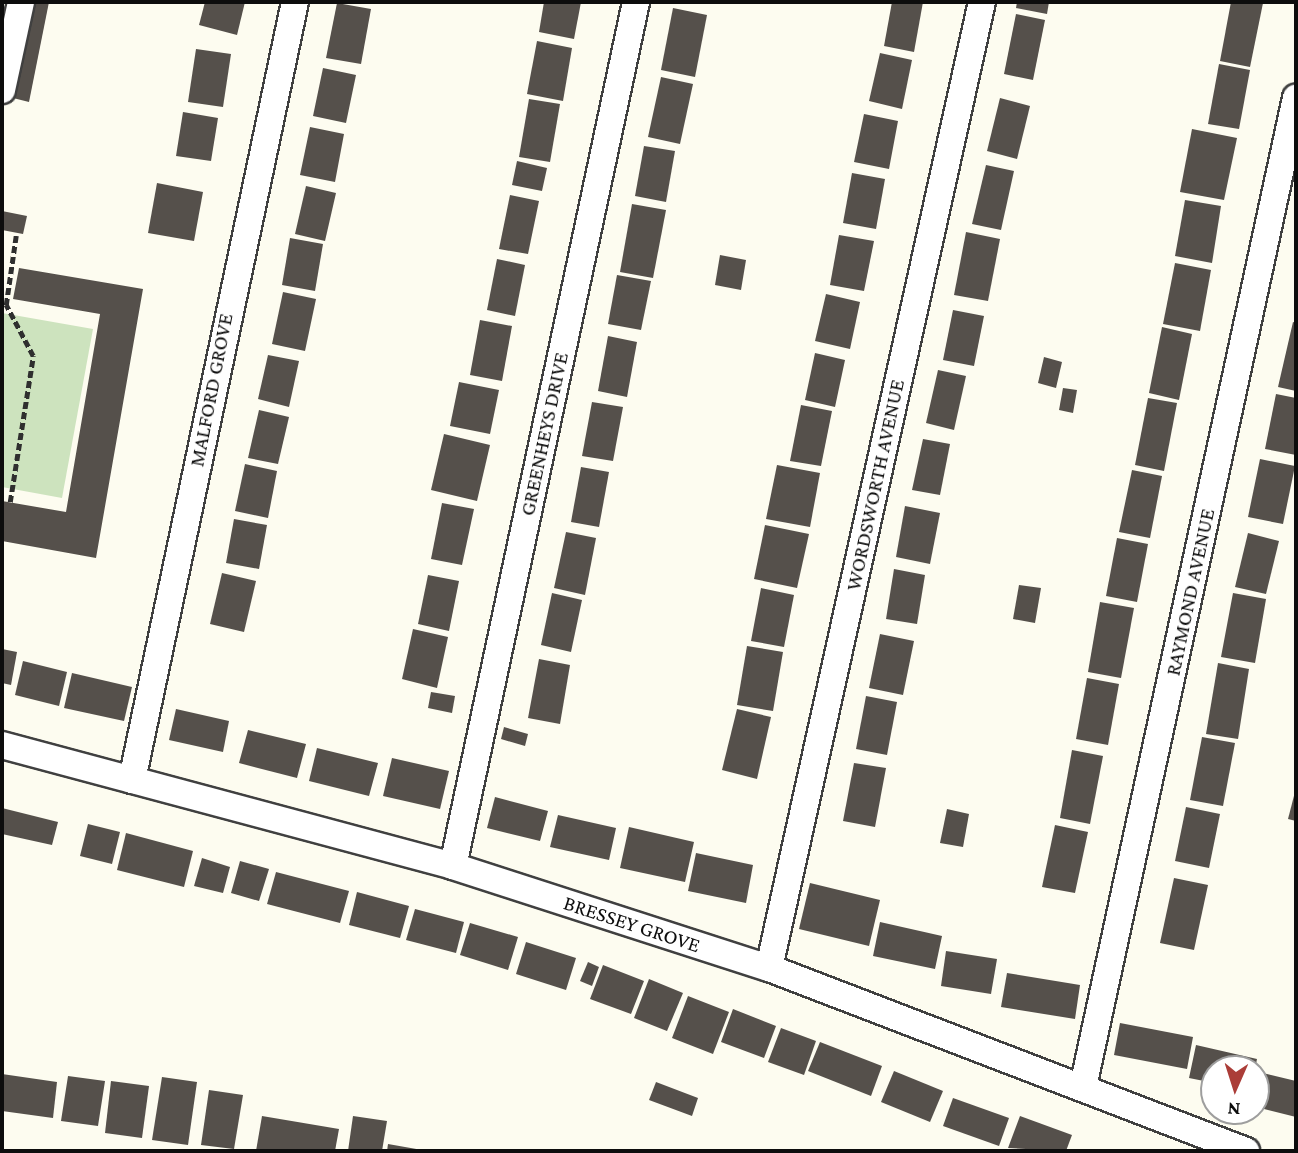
<!DOCTYPE html>
<html>
<head>
<meta charset="utf-8">
<style>
  body { margin:0 }
  #map { position:relative; width:1298px; height:1153px; overflow:hidden; background:#fdfcf0; font-family:"Crimson Pro",serif }
  div>[style] { position:absolute }
  [style*='--x'] { left:calc(var(--x)*1px); top:calc(var(--y)*1px); width:calc(var(--w)*1px); rotate:calc(var(--a)*1deg) }
  .green>* { inset:0; background:#cde3be }
  .building>* { inset:0; background:#55504b }
  .path>* { height:4.5px; margin-top:-2.25px; transform-origin:0; background:repeating-linear-gradient(90deg,#2f2f2f 0 7px,transparent 0 10.5px) }
  .roads { filter:drop-shadow(2px 0 #404040) drop-shadow(-2px 0 #404040) drop-shadow(0 2px #404040) drop-shadow(0 -2px #404040) }
  .minor>* { height:26px; margin:-13px; padding:0 13px; transform-origin:13px; border-radius:13px; background:#fff }
  span { translate:-50% -50%; white-space:nowrap; text-align:center; line-height:1.15; -webkit-text-stroke:7px #fff; paint-order:stroke }
  .street-label { font-size:21px; color:#0d0d0d }
  .frame { position:absolute; inset:0; border:4px solid #0d0d0d; pointer-events:none }
  .north { position:absolute; left:1200px; top:1055px; width:70px; height:70px; box-sizing:border-box; background:#fff; border:2px solid #9e9e9e; border-radius:50%; rotate:183deg; font-size:19px; font-weight:700; line-height:28px; text-align:center; color:#0d0d0d }
  .north::after { content:''; display:block; margin:auto; width:24px; height:32px; background:#ab3d38; clip-path:polygon(50% 0,100% 100%,50% 72%,0 100%) }
</style>
</head>
<body>
<div id="map">
  <div class="green">
    <div style="clip-path:polygon(2px 313px,93px 329px,62px 498px,2px 487px)"></div>
  </div>
  <div class="building">
    <div style="clip-path:polygon(32px 2px,49px 2px,29px 102px,13px 98px)"></div>
    <div style="clip-path:polygon(205px 2px,245px 2px,237px 35px,199px 25px)"></div>
    <div style="clip-path:polygon(544px 2px,581px 2px,574px 39px,539px 32px)"></div>
    <div style="clip-path:polygon(892px 2px,923px 2px,914px 52px,884px 46px)"></div>
    <div style="clip-path:polygon(1017px 2px,1049px 2px,1047px 14px,1016px 8px)"></div>
    <div style="clip-path:polygon(1231px 2px,1263px 3px,1250px 67px,1220px 61px)"></div>
    <div style="clip-path:polygon(337px 3px,371px 9px,361px 64px,326px 58px)"></div>
    <div style="clip-path:polygon(673px 8px,707px 15px,695px 77px,661px 70px)"></div>
    <div style="clip-path:polygon(1016px 14px,1045px 20px,1033px 80px,1004px 74px)"></div>
    <div style="clip-path:polygon(537px 41px,572px 48px,563px 101px,527px 94px)"></div>
    <div style="clip-path:polygon(196px 49px,231px 54px,223px 107px,188px 102px)"></div>
    <div style="clip-path:polygon(880px 53px,912px 60px,902px 109px,869px 101px)"></div>
    <div style="clip-path:polygon(1219px 64px,1250px 70px,1239px 129px,1208px 124px)"></div>
    <div style="clip-path:polygon(323px 68px,356px 75px,346px 123px,313px 116px)"></div>
    <div style="clip-path:polygon(661px 77px,693px 84px,680px 144px,648px 137px)"></div>
    <div style="clip-path:polygon(1000px 98px,1030px 106px,1017px 159px,987px 151px)"></div>
    <div style="clip-path:polygon(529px 99px,560px 104px,550px 162px,519px 157px)"></div>
    <div style="clip-path:polygon(183px 112px,218px 118px,211px 161px,176px 156px)"></div>
    <div style="clip-path:polygon(864px 114px,898px 121px,889px 169px,854px 162px)"></div>
    <div style="clip-path:polygon(310px 127px,344px 134px,335px 182px,300px 175px)"></div>
    <div style="clip-path:polygon(1192px 129px,1237px 138px,1224px 200px,1180px 192px)"></div>
    <div style="clip-path:polygon(644px 146px,675px 151px,666px 202px,635px 196px)"></div>
    <div style="clip-path:polygon(517px 161px,547px 168px,542px 191px,512px 185px)"></div>
    <div style="clip-path:polygon(986px 165px,1014px 171px,1001px 230px,972px 224px)"></div>
    <div style="clip-path:polygon(852px 173px,885px 179px,876px 229px,843px 223px)"></div>
    <div style="clip-path:polygon(157px 183px,203px 192px,194px 241px,148px 233px)"></div>
    <div style="clip-path:polygon(306px 186px,336px 193px,325px 241px,295px 234px)"></div>
    <div style="clip-path:polygon(510px 195px,539px 201px,528px 254px,499px 249px)"></div>
    <div style="clip-path:polygon(1185px 200px,1221px 206px,1212px 263px,1175px 256px)"></div>
    <div style="clip-path:polygon(632px 204px,666px 210px,653px 278px,620px 272px)"></div>
    <div style="clip-path:polygon(2px 211px,27px 216px,23px 234px,2px 230px)"></div>
    <div style="clip-path:polygon(966px 232px,1000px 239px,988px 301px,954px 295px)"></div>
    <div style="clip-path:polygon(839px 235px,874px 241px,864px 291px,830px 285px)"></div>
    <div style="clip-path:polygon(290px 238px,323px 244px,315px 291px,282px 285px)"></div>
    <div style="clip-path:polygon(720px 255px,746px 260px,741px 290px,715px 285px)"></div>
    <div style="clip-path:polygon(497px 259px,525px 265px,515px 316px,487px 310px)"></div>
    <div style="clip-path:polygon(1175px 263px,1211px 270px,1200px 331px,1163px 324px)"></div>
    <div style="clip-path:polygon(19px 268px,143px 289px,96px 558px,2px 541px,2px 501px,66px 512px,100px 314px,13px 299px)"></div>
    <div style="clip-path:polygon(617px 275px,651px 281px,641px 330px,608px 324px)"></div>
    <div style="clip-path:polygon(283px 292px,316px 299px,305px 351px,272px 344px)"></div>
    <div style="clip-path:polygon(826px 294px,860px 302px,850px 349px,815px 341px)"></div>
    <div style="clip-path:polygon(953px 310px,984px 316px,974px 366px,943px 360px)"></div>
    <div style="clip-path:polygon(480px 320px,512px 326px,502px 381px,470px 375px)"></div>
    <div style="clip-path:polygon(1293px 322px,1296px 323px,1296px 391px,1278px 387px)"></div>
    <div style="clip-path:polygon(1162px 327px,1192px 334px,1179px 400px,1149px 393px)"></div>
    <div style="clip-path:polygon(608px 336px,637px 342px,627px 397px,598px 391px)"></div>
    <div style="clip-path:polygon(815px 353px,845px 360px,835px 407px,805px 400px)"></div>
    <div style="clip-path:polygon(268px 355px,299px 361px,289px 407px,258px 399px)"></div>
    <div style="clip-path:polygon(1044px 357px,1062px 362px,1056px 388px,1038px 383px)"></div>
    <div style="clip-path:polygon(938px 370px,966px 376px,954px 430px,926px 423px)"></div>
    <div style="clip-path:polygon(459px 382px,499px 390px,490px 434px,450px 426px)"></div>
    <div style="clip-path:polygon(1063px 388px,1077px 390px,1073px 413px,1059px 410px)"></div>
    <div style="clip-path:polygon(1276px 394px,1296px 398px,1296px 455px,1265px 449px)"></div>
    <div style="clip-path:polygon(1148px 398px,1177px 403px,1164px 471px,1135px 465px)"></div>
    <div style="clip-path:polygon(592px 402px,623px 407px,613px 461px,582px 456px)"></div>
    <div style="clip-path:polygon(801px 405px,832px 411px,821px 466px,790px 461px)"></div>
    <div style="clip-path:polygon(259px 410px,289px 417px,278px 464px,248px 458px)"></div>
    <div style="clip-path:polygon(444px 434px,490px 445px,477px 501px,431px 490px)"></div>
    <div style="clip-path:polygon(923px 439px,950px 444px,940px 495px,912px 490px)"></div>
    <div style="clip-path:polygon(1260px 459px,1295px 466px,1283px 524px,1248px 517px)"></div>
    <div style="clip-path:polygon(245px 464px,277px 471px,268px 518px,235px 511px)"></div>
    <div style="clip-path:polygon(777px 465px,820px 473px,810px 527px,766px 519px)"></div>
    <div style="clip-path:polygon(581px 467px,609px 472px,599px 527px,571px 522px)"></div>
    <div style="clip-path:polygon(1132px 470px,1162px 476px,1150px 538px,1119px 532px)"></div>
    <div style="clip-path:polygon(442px 503px,474px 509px,462px 565px,431px 559px)"></div>
    <div style="clip-path:polygon(905px 506px,940px 513px,930px 564px,896px 557px)"></div>
    <div style="clip-path:polygon(234px 519px,267px 525px,259px 569px,226px 563px)"></div>
    <div style="clip-path:polygon(765px 525px,809px 534px,797px 588px,754px 579px)"></div>
    <div style="clip-path:polygon(566px 532px,596px 538px,585px 595px,554px 588px)"></div>
    <div style="clip-path:polygon(1248px 533px,1279px 541px,1266px 594px,1235px 587px)"></div>
    <div style="clip-path:polygon(1117px 538px,1148px 544px,1137px 602px,1106px 596px)"></div>
    <div style="clip-path:polygon(894px 569px,925px 575px,917px 624px,886px 619px)"></div>
    <div style="clip-path:polygon(222px 573px,256px 581px,244px 632px,210px 624px)"></div>
    <div style="clip-path:polygon(428px 575px,459px 581px,449px 631px,418px 624px)"></div>
    <div style="clip-path:polygon(1019px 585px,1041px 588px,1035px 623px,1013px 619px)"></div>
    <div style="clip-path:polygon(761px 588px,794px 595px,784px 647px,751px 641px)"></div>
    <div style="clip-path:polygon(552px 593px,582px 600px,571px 652px,541px 645px)"></div>
    <div style="clip-path:polygon(1233px 593px,1266px 599px,1255px 663px,1221px 657px)"></div>
    <div style="clip-path:polygon(1100px 602px,1134px 608px,1121px 678px,1088px 672px)"></div>
    <div style="clip-path:polygon(413px 629px,448px 637px,437px 688px,402px 679px)"></div>
    <div style="clip-path:polygon(880px 634px,914px 641px,903px 695px,869px 688px)"></div>
    <div style="clip-path:polygon(747px 646px,783px 652px,773px 711px,737px 705px)"></div>
    <div style="clip-path:polygon(2px 649px,17px 652px,11px 685px,2px 683px)"></div>
    <div style="clip-path:polygon(539px 659px,570px 665px,560px 724px,528px 718px)"></div>
    <div style="clip-path:polygon(23px 661px,67px 672px,59px 706px,15px 695px)"></div>
    <div style="clip-path:polygon(1218px 663px,1249px 669px,1238px 739px,1206px 734px)"></div>
    <div style="clip-path:polygon(72px 673px,132px 687px,124px 721px,64px 708px)"></div>
    <div style="clip-path:polygon(1087px 678px,1119px 684px,1108px 745px,1076px 739px)"></div>
    <div style="clip-path:polygon(431px 692px,455px 696px,452px 713px,428px 708px)"></div>
    <div style="clip-path:polygon(866px 696px,897px 702px,887px 755px,856px 749px)"></div>
    <div style="clip-path:polygon(176px 709px,229px 721px,223px 752px,169px 740px)"></div>
    <div style="clip-path:polygon(737px 709px,771px 717px,757px 779px,722px 770px)"></div>
    <div style="clip-path:polygon(504px 727px,528px 734px,525px 746px,501px 739px)"></div>
    <div style="clip-path:polygon(248px 730px,306px 744px,297px 778px,239px 763px)"></div>
    <div style="clip-path:polygon(1202px 737px,1235px 743px,1223px 806px,1190px 800px)"></div>
    <div style="clip-path:polygon(317px 748px,378px 763px,369px 796px,309px 781px)"></div>
    <div style="clip-path:polygon(1072px 750px,1103px 756px,1090px 824px,1060px 818px)"></div>
    <div style="clip-path:polygon(392px 758px,449px 771px,440px 809px,383px 796px)"></div>
    <div style="clip-path:polygon(854px 763px,886px 768px,875px 827px,843px 821px)"></div>
    <div style="clip-path:polygon(1296px 788px,1296px 821px,1288px 819px)"></div>
    <div style="clip-path:polygon(495px 797px,548px 811px,540px 841px,487px 828px)"></div>
    <div style="clip-path:polygon(1186px 807px,1220px 814px,1209px 868px,1175px 861px)"></div>
    <div style="clip-path:polygon(2px 808px,58px 822px,52px 845px,2px 834px)"></div>
    <div style="clip-path:polygon(947px 809px,969px 814px,963px 847px,940px 843px)"></div>
    <div style="clip-path:polygon(558px 815px,616px 828px,609px 860px,550px 847px)"></div>
    <div style="clip-path:polygon(88px 824px,120px 832px,112px 864px,80px 856px)"></div>
    <div style="clip-path:polygon(1055px 825px,1088px 832px,1075px 893px,1042px 887px)"></div>
    <div style="clip-path:polygon(629px 827px,694px 842px,685px 882px,620px 868px)"></div>
    <div style="clip-path:polygon(126px 833px,193px 851px,184px 887px,117px 870px)"></div>
    <div style="clip-path:polygon(696px 853px,753px 865px,746px 903px,688px 891px)"></div>
    <div style="clip-path:polygon(202px 858px,230px 867px,223px 893px,194px 886px)"></div>
    <div style="clip-path:polygon(240px 861px,269px 869px,259px 901px,231px 893px)"></div>
    <div style="clip-path:polygon(276px 872px,349px 891px,340px 923px,267px 904px)"></div>
    <div style="clip-path:polygon(1174px 878px,1208px 885px,1194px 950px,1160px 943px)"></div>
    <div style="clip-path:polygon(810px 883px,880px 900px,869px 946px,799px 929px)"></div>
    <div style="clip-path:polygon(357px 892px,409px 906px,400px 938px,349px 925px)"></div>
    <div style="clip-path:polygon(415px 909px,464px 922px,456px 953px,406px 940px)"></div>
    <div style="clip-path:polygon(880px 922px,942px 936px,935px 969px,873px 956px)"></div>
    <div style="clip-path:polygon(470px 923px,518px 937px,508px 970px,460px 955px)"></div>
    <div style="clip-path:polygon(526px 942px,576px 958px,566px 990px,516px 974px)"></div>
    <div style="clip-path:polygon(946px 951px,997px 959px,991px 994px,941px 986px)"></div>
    <div style="clip-path:polygon(588px 962px,599px 967px,592px 986px,580px 981px)"></div>
    <div style="clip-path:polygon(603px 965px,644px 981px,631px 1014px,590px 999px)"></div>
    <div style="clip-path:polygon(1007px 973px,1080px 985px,1075px 1019px,1001px 1007px)"></div>
    <div style="clip-path:polygon(649px 979px,683px 993px,667px 1031px,634px 1018px)"></div>
    <div style="clip-path:polygon(688px 996px,729px 1012px,713px 1054px,672px 1038px)"></div>
    <div style="clip-path:polygon(733px 1009px,776px 1026px,764px 1058px,721px 1042px)"></div>
    <div style="clip-path:polygon(1120px 1023px,1193px 1037px,1187px 1069px,1114px 1055px)"></div>
    <div style="clip-path:polygon(781px 1028px,816px 1041px,804px 1075px,768px 1062px)"></div>
    <div style="clip-path:polygon(820px 1042px,882px 1066px,871px 1096px,808px 1071px)"></div>
    <div style="clip-path:polygon(1196px 1045px,1257px 1059px,1255px 1069px,1214px 1069px,1214px 1083px,1189px 1078px)"></div>
    <div style="clip-path:polygon(894px 1071px,943px 1091px,930px 1122px,881px 1102px)"></div>
    <div style="clip-path:polygon(1259px 1072px,1296px 1081px,1296px 1117px,1256px 1107px)"></div>
    <div style="clip-path:polygon(2px 1074px,57px 1082px,53px 1118px,2px 1111px)"></div>
    <div style="clip-path:polygon(68px 1076px,105px 1081px,98px 1126px,61px 1121px)"></div>
    <div style="clip-path:polygon(162px 1077px,197px 1082px,188px 1145px,152px 1140px)"></div>
    <div style="clip-path:polygon(111px 1081px,149px 1086px,142px 1138px,105px 1133px)"></div>
    <div style="clip-path:polygon(656px 1082px,698px 1098px,692px 1116px,649px 1100px)"></div>
    <div style="clip-path:polygon(209px 1090px,243px 1095px,234px 1149px,201px 1145px)"></div>
    <div style="clip-path:polygon(953px 1098px,1009px 1118px,999px 1146px,943px 1126px)"></div>
    <div style="clip-path:polygon(262px 1116px,339px 1129px,335px 1151px,256px 1151px)"></div>
    <div style="clip-path:polygon(353px 1116px,387px 1121px,382px 1151px,348px 1151px)"></div>
    <div style="clip-path:polygon(1020px 1116px,1072px 1135px,1066px 1151px,1008px 1148px)"></div>
    <div style="clip-path:polygon(388px 1144px,422px 1150px,422px 1151px,387px 1151px)"></div>
  </div>
  <div class="path">
    <div style="--x:10;--y:502;--w:148;--a:-81"></div>
    <div style="--x:33;--y:356;--w:58;--a:-117.9"></div>
    <div style="--x:6;--y:305;--w:70;--a:-81.8"></div>
  </div>
  <div class="roads">
    <div class="minor">
      <div style="--x:2;--y:90;--w:90;--a:-77.8"></div>
      <div style="--x:2;--y:745;--w:467;--a:15"></div>
      <div style="--x:453;--y:866;--w:332;--a:17.9"></div>
      <div style="--x:769;--y:968;--w:511;--a:20.99"></div>
      <div style="--x:132;--y:780;--w:795;--a:-78.17"></div>
      <div style="--x:453;--y:866;--w:883;--a:-78.04"></div>
      <div style="--x:769;--y:968;--w:989;--a:-77.57"></div>
      <div style="--x:1083;--y:1087;--w:1012;--a:-77.85"></div>
    </div>
  </div>
  <div class="street-label">
    <span style="left:211px;top:390px;rotate:-79deg">MALFORD GROVE</span>
    <span style="left:544px;top:434px;rotate:-78deg">GREENHEYS DRIVE</span>
    <span style="left:875px;top:485px;rotate:-78deg">WORDSWORTH AVENUE</span>
    <span style="left:1190px;top:592px;rotate:-78deg">RAYMOND AVENUE</span>
    <span style="left:632px;top:924px;rotate:18deg">BRESSEY GROVE</span>
  </div>
  <div class="frame"></div>
  <div class="north">N</div>
</div>
</body>
</html>
